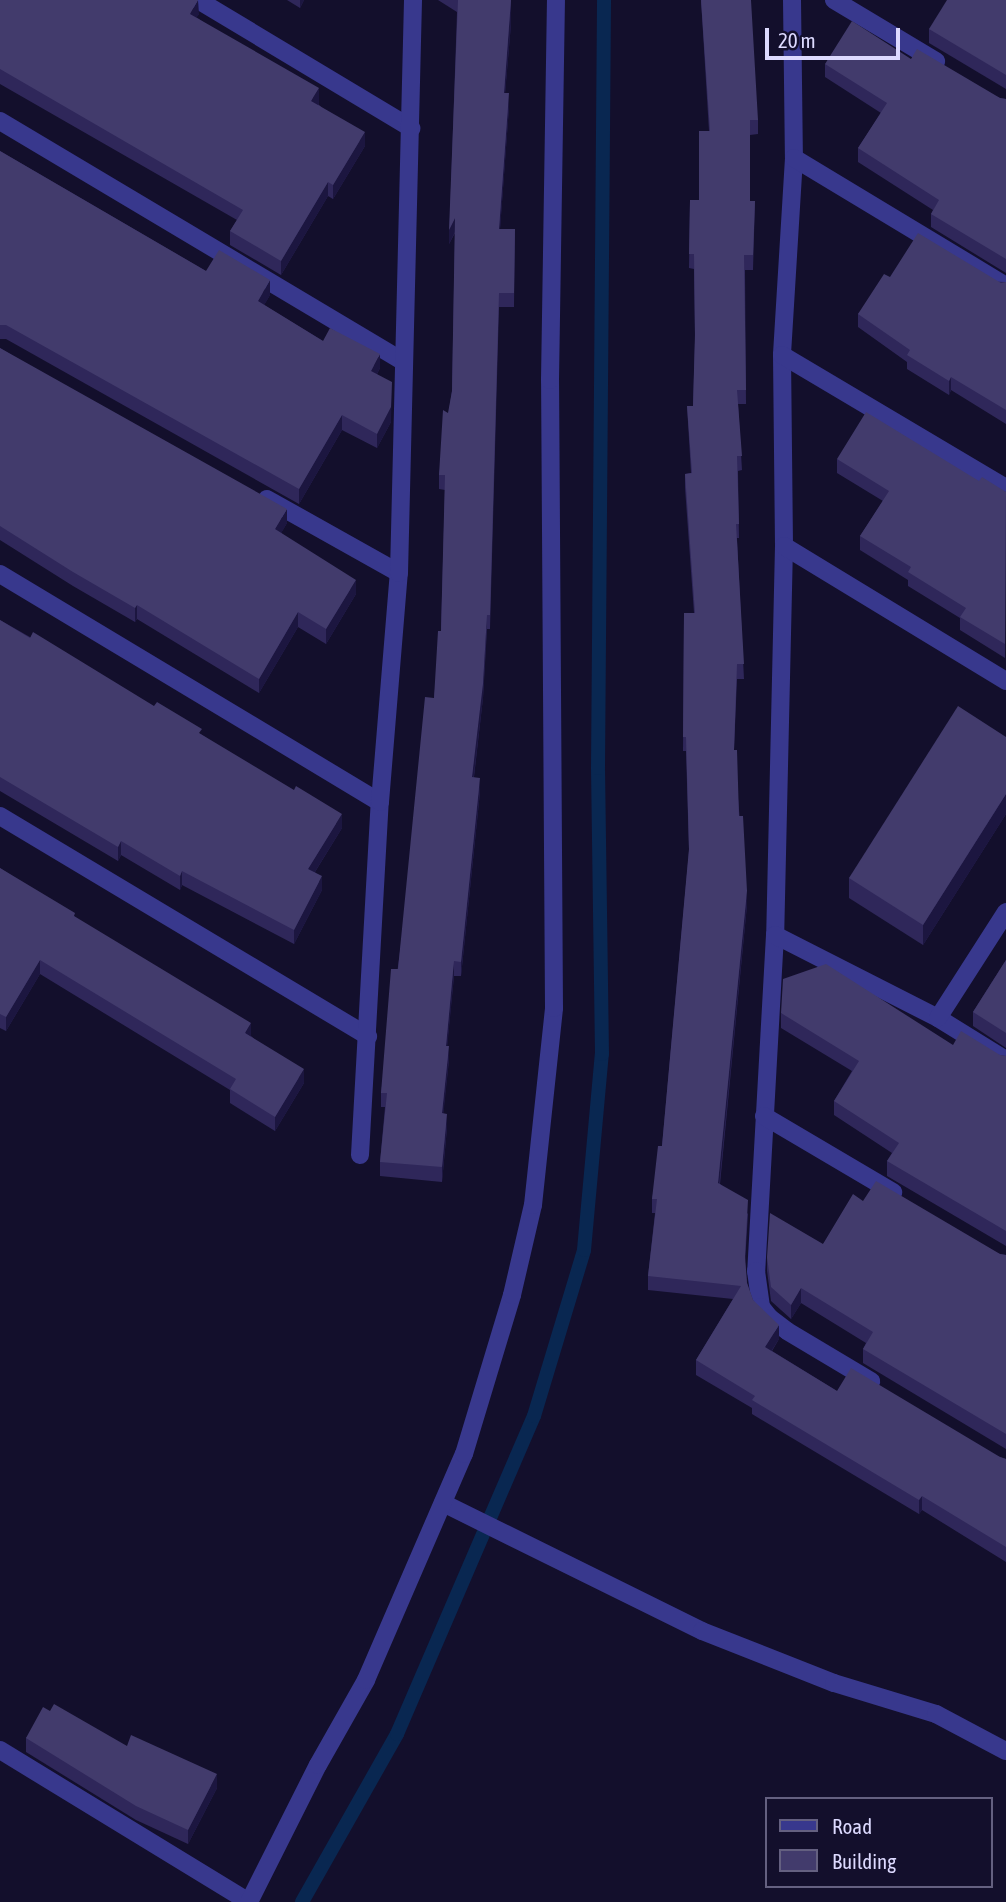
<!DOCTYPE html>
<html>
<head>
<meta charset="utf-8">
<style>
  body { margin:0 }
  #map { position:relative; width:1006px; height:1902px; overflow:hidden; background:#130f2c; font-family:"Asap Condensed",sans-serif }
  div>[style] { position:absolute }
  [style*='--x'] { left:calc(var(--x)*1px); top:calc(var(--y)*1px); width:calc(var(--w)*1px); rotate:calc(var(--a)*1deg) }
  .stream>* { height:14px; margin:-7px; padding:0 7px; transform-origin:7px; border-radius:7px; background:#092751 }
  .minor>* { height:18px; margin:-9px; padding:0 9px; transform-origin:9px; border-radius:9px; background:#38388d }
  .wall>* { inset:0; background:#2f275a }
  .shaded-wall>* { inset:0; background:#1c1640 }
  .building>* { inset:0; background:#423b6c }
  span { translate:-50% -50%; white-space:nowrap; text-align:center; line-height:1.15; -webkit-text-stroke:5px #130f2c; paint-order:stroke }
  .legend { position:absolute; left:765px; top:1797px; width:228px; height:91px; box-sizing:border-box; background:#130f2c; border:2px solid #646080; margin:0; padding:9px 12px; list-style:none; font-size:21px; color:#dddaff }
  .legend li { display:flex; align-items:center; gap:14px; height:35px }
  .legend b { width:35px; border:2px solid #646080 }
  .scale { position:absolute; left:765px; top:28px; width:135px; height:32px; box-sizing:border-box; border:4px solid #dddaff; border-top:0; padding-left:9px; font-size:21px; line-height:24px; white-space:nowrap; color:#dddaff; -webkit-text-stroke:5px #130f2c; paint-order:stroke }
</style>
</head>
<body>
<div id="map">
  <div class="stream">
    <div style="--x:302;--y:1902;--w:193;--a:-60.5"></div>
    <div style="--x:397;--y:1734;--w:346;--a:-66.7"></div>
    <div style="--x:534;--y:1416;--w:173;--a:-73.2"></div>
    <div style="--x:584;--y:1250;--w:197;--a:-84.8"></div>
    <div style="--x:602;--y:1054;--w:286;--a:-90.8"></div>
    <div style="--x:598;--y:768;--w:768;--a:-89.55"></div>
  </div>
  <div class="minor">
    <div style="--x:198;--y:0;--w:249;--a:31"></div>
    <div style="--x:792;--y:0;--w:158;--a:89.3"></div>
    <div style="--x:794;--y:158;--w:197;--a:93.5"></div>
    <div style="--x:782;--y:355;--w:191;--a:89.4"></div>
    <div style="--x:784;--y:546;--w:389;--a:91.3"></div>
    <div style="--x:775;--y:935;--w:337;--a:93.2"></div>
    <div style="--x:756;--y:1271;--w:36;--a:82"></div>
    <div style="--x:761;--y:1307;--w:14;--a:51"></div>
    <div style="--x:770;--y:1318;--w:21;--a:37"></div>
    <div style="--x:787;--y:1331;--w:98;--a:30.8"></div>
    <div style="--x:834;--y:0;--w:119;--a:30.9"></div>
    <div style="--x:0;--y:121;--w:469;--a:30.8"></div>
    <div style="--x:794;--y:158;--w:248;--a:31.1"></div>
    <div style="--x:782;--y:355;--w:261;--a:30.7"></div>
    <div style="--x:267;--y:499;--w:151;--a:29.3"></div>
    <div style="--x:784;--y:546;--w:260;--a:31.3"></div>
    <div style="--x:0;--y:574;--w:443;--a:31"></div>
    <div style="--x:0;--y:816;--w:429;--a:30.9"></div>
    <div style="--x:775;--y:935;--w:183;--a:27"></div>
    <div style="--x:938;--y:1018;--w:80;--a:31.7"></div>
    <div style="--x:938;--y:1018;--w:126;--a:-57.3"></div>
    <div style="--x:764;--y:1116;--w:150;--a:30.5"></div>
    <div style="--x:360;--y:1155;--w:354;--a:-86.8"></div>
    <div style="--x:380;--y:802;--w:230;--a:-85.3"></div>
    <div style="--x:399;--y:573;--w:573;--a:-88.6"></div>
    <div style="--x:443;--y:1503;--w:289;--a:26.3"></div>
    <div style="--x:702;--y:1631;--w:142;--a:21.5"></div>
    <div style="--x:834;--y:1683;--w:107;--a:16.9"></div>
    <div style="--x:936;--y:1714;--w:79;--a:27.9"></div>
    <div style="--x:0;--y:1750;--w:292;--a:31.4"></div>
    <div style="--x:249;--y:1902;--w:153;--a:-63.3"></div>
    <div style="--x:318;--y:1765;--w:98;--a:-60.5"></div>
    <div style="--x:366;--y:1680;--w:246;--a:-66.6"></div>
    <div style="--x:464;--y:1454;--w:166;--a:-73.2"></div>
    <div style="--x:512;--y:1295;--w:92;--a:-76.9"></div>
    <div style="--x:533;--y:1205;--w:198;--a:-83.9"></div>
    <div style="--x:554;--y:1008;--w:628;--a:-90.36"></div>
    <div style="--x:550;--y:380;--w:380;--a:-89.1"></div>
  </div>
  <div class="wall">
    <div style="clip-path:polygon(0 0,199px 14px,196px 17px,319px 103px,318px 104px,365px 146px,333px 199px,328px 196px,281px 275px,230px 245px,230px 231px,237px 220px,0 84px)"></div>
    <div style="clip-path:polygon(287px 0,304px 0,300px 8px)"></div>
    <div style="clip-path:polygon(438px 0,511px 0,511px 24px,505px 93px,509px 107px,500px 229px,515px 229px,514px 307px,499px 307px,490px 629px,487px 629px,483px 698px,474px 777px,480px 792px,461px 976px,454px 976px,447px 1046px,449px 1060px,443px 1114px,447px 1128px,442px 1182px,380px 1176px,380px 1162px,385px 1107px,381px 1107px,381px 1093px,434px 698px,441px 631px,445px 490px,439px 489px,439px 475px,452px 391px,455px 233px,449px 244px,457px 12px)"></div>
    <div style="clip-path:polygon(701px 0,758px 120px,758px 134px,750px 135px,750px 201px,755px 201px,753px 270px,745px 270px,746px 404px,738px 404px,742px 470px,738px 471px,739px 538px,737px 538px,744px 679px,737px 679px,734px 750px,747px 905px,720px 1184px,748px 1214px,745px 1262px,747px 1283px,753px 1300px,779px 1339px,772px 1351px,837px 1391px,1000px 1457px,1006px 1459px,1006px 1562px,922px 1510px,919px 1514px,752px 1414px,752px 1408px,696px 1375px,696px 1360px,733px 1299px,648px 1290px,648px 1276px,655px 1213px,652px 1213px,652px 1199px,662px 1146px,689px 851px,686px 751px,683px 751px,684px 613px,694px 613px,685px 488px,685px 474px,691px 473px,687px 406px,693px 406px,695px 341px,694px 269px,689px 268px,690px 200px,699px 200px,709px 131px)"></div>
    <div style="clip-path:polygon(1006px 0,1006px 89px,929px 43px,929px 29px)"></div>
    <div style="clip-path:polygon(911px 59px,1000px 98px,1006px 99px,1006px 273px,931px 227px,931px 214px,933px 210px,858px 162px,858px 148px,881px 113px,825px 77px,825px 64px)"></div>
    <div style="clip-path:polygon(0 151px,206px 271px,270px 295px,264px 305px,323px 341px,380px 368px,377px 374px,391px 422px,377px 448px,342px 430px,299px 504px,6px 339px,0 339px)"></div>
    <div style="clip-path:polygon(890px 277px,1006px 282px,1006px 424px,951px 390px,949px 395px,907px 369px,907px 362px,858px 327px,858px 314px)"></div>
    <div style="clip-path:polygon(0 348px,287px 523px,281px 533px,356px 594px,326px 644px,298px 627px,259px 693px,137px 619px,135px 622px,73px 586px,0 540px)"></div>
    <div style="clip-path:polygon(837px 459px,979px 481px,1006px 492px,1005px 658px,960px 630px,960px 618px,908px 586px,908px 580px,860px 550px,860px 536px,883px 501px,837px 473px)"></div>
    <div style="clip-path:polygon(0 620px,202px 735px,342px 828px,315px 872px,322px 890px,294px 944px,182px 885px,180px 890px,121px 855px,118px 861px,0 791px)"></div>
    <div style="clip-path:polygon(1006px 737px,1006px 814px,923px 945px,849px 898px,849px 878px)"></div>
    <div style="clip-path:polygon(0 868px,75px 917px,251px 1036px,304px 1083px,275px 1131px,230px 1103px,230px 1090px,40px 974px,6px 1031px,0 1028px)"></div>
    <div style="clip-path:polygon(1006px 960px,1006px 1048px,973px 1026px,973px 1012px)"></div>
    <div style="clip-path:polygon(781px 1013px,953px 1045px,1000px 1055px,1006px 1056px,1006px 1246px,887px 1176px,887px 1161px,892px 1153px,834px 1115px,834px 1101px,852px 1071px,781px 1028px)"></div>
    <div style="clip-path:polygon(863px 1201px,1000px 1254px,1006px 1255px,1006px 1449px,863px 1363px,863px 1349px,866px 1343px,801px 1303px,791px 1319px,771px 1301px,767px 1271px,767px 1257px,823px 1244px)"></div>
    <div style="clip-path:polygon(50px 1711px,217px 1788px,188px 1844px,136px 1820px,26px 1752px,26px 1738px)"></div>
  </div>
  <div class="shaded-wall">
    <div style="clip-path:polygon(198px 0,199px 14px,190px 28px,190px 14px)"></div>
    <div style="clip-path:polygon(300px 0,304px 0,300px 8px)"></div>
    <div style="clip-path:polygon(511px 0,511px 24px,504px 107px,504px 93px)"></div>
    <div style="clip-path:polygon(319px 88px,319px 103px,311px 115px,311px 101px)"></div>
    <div style="clip-path:polygon(509px 93px,509px 107px,499px 243px,499px 229px)"></div>
    <div style="clip-path:polygon(365px 132px,365px 146px,333px 199px,333px 185px)"></div>
    <div style="clip-path:polygon(328px 182px,328px 196px,281px 275px,281px 261px)"></div>
    <div style="clip-path:polygon(455px 218px,455px 232px,449px 244px,449px 230px)"></div>
    <div style="clip-path:polygon(270px 280px,270px 295px,258px 316px,258px 301px)"></div>
    <div style="clip-path:polygon(380px 354px,380px 368px,371px 385px,371px 371px)"></div>
    <div style="clip-path:polygon(951px 377px,951px 390px,949px 395px,949px 381px)"></div>
    <div style="clip-path:polygon(392px 382px,391px 422px,377px 448px,377px 434px)"></div>
    <div style="clip-path:polygon(342px 415px,342px 430px,299px 504px,299px 489px)"></div>
    <div style="clip-path:polygon(287px 509px,287px 523px,275px 544px,275px 529px)"></div>
    <div style="clip-path:polygon(356px 580px,356px 594px,326px 644px,326px 629px)"></div>
    <div style="clip-path:polygon(137px 605px,137px 619px,135px 622px,135px 608px)"></div>
    <div style="clip-path:polygon(298px 612px,298px 627px,259px 693px,259px 679px)"></div>
    <div style="clip-path:polygon(487px 615px,483px 698px,472px 791px,472px 777px)"></div>
    <div style="clip-path:polygon(480px 778px,480px 792px,461px 976px,461px 962px)"></div>
    <div style="clip-path:polygon(1006px 794px,1006px 814px,923px 945px,923px 925px)"></div>
    <div style="clip-path:polygon(342px 814px,342px 828px,308px 883px,308px 869px)"></div>
    <div style="clip-path:polygon(121px 841px,121px 855px,118px 861px,118px 847px)"></div>
    <div style="clip-path:polygon(182px 871px,182px 885px,180px 890px,180px 876px)"></div>
    <div style="clip-path:polygon(322px 876px,322px 890px,294px 944px,294px 930px)"></div>
    <div style="clip-path:polygon(747px 891px,747px 905px,718px 1197px,718px 1183px)"></div>
    <div style="clip-path:polygon(40px 960px,40px 974px,6px 1031px,6px 1017px)"></div>
    <div style="clip-path:polygon(454px 961px,454px 976px,446px 1060px,446px 1046px)"></div>
    <div style="clip-path:polygon(251px 1023px,251px 1037px,245px 1033px)"></div>
    <div style="clip-path:polygon(449px 1046px,449px 1060px,442px 1128px,442px 1113px)"></div>
    <div style="clip-path:polygon(304px 1069px,304px 1083px,275px 1131px,275px 1117px)"></div>
    <div style="clip-path:polygon(447px 1114px,447px 1128px,442px 1182px,442px 1167px)"></div>
    <div style="clip-path:polygon(801px 1288px,801px 1303px,791px 1319px,791px 1305px)"></div>
    <div style="clip-path:polygon(779px 1325px,779px 1339px,765px 1361px,765px 1347px)"></div>
    <div style="clip-path:polygon(922px 1496px,922px 1510px,919px 1514px,919px 1500px)"></div>
    <div style="clip-path:polygon(217px 1774px,217px 1788px,188px 1844px,188px 1830px)"></div>
  </div>
  <div class="building">
    <div style="clip-path:polygon(0 0,198px 0,190px 14px,319px 88px,311px 101px,365px 132px,333px 185px,328px 182px,281px 261px,230px 231px,243px 210px,0 69px)"></div>
    <div style="clip-path:polygon(458px 0,511px 0,504px 93px,509px 93px,499px 229px,515px 229px,514px 293px,499px 293px,490px 615px,487px 615px,483px 684px,472px 777px,480px 778px,461px 962px,454px 961px,446px 1046px,449px 1046px,442px 1113px,447px 1114px,442px 1167px,380px 1162px,387px 1093px,381px 1093px,391px 969px,398px 969px,425px 697px,434px 698px,438px 631px,441px 631px,445px 475px,439px 475px,443px 410px,448px 413px,452px 391px,455px 218px,449px 230px)"></div>
    <div style="clip-path:polygon(701px 0,751px 0,758px 120px,750px 120px,750px 201px,755px 201px,753px 255px,744px 255px,746px 390px,737px 390px,742px 456px,737px 456px,739px 524px,736px 524px,744px 664px,737px 664px,734px 750px,737px 750px,739px 816px,743px 816px,747px 891px,718px 1183px,748px 1200px,745px 1256px,747px 1283px,753px 1300px,779px 1325px,765px 1347px,837px 1391px,851px 1368px,1000px 1457px,1006px 1459px,1006px 1547px,922px 1496px,919px 1500px,752px 1400px,755px 1396px,696px 1360px,741px 1286px,648px 1276px,657px 1199px,652px 1199px,658px 1146px,662px 1146px,689px 849px,686px 737px,683px 737px,684px 613px,695px 613px,685px 474px,692px 473px,687px 406px,693px 406px,695px 334px,694px 254px,689px 254px,690px 200px,699px 200px,699px 131px,710px 131px)"></div>
    <div style="clip-path:polygon(947px 0,1006px 0,1006px 75px,929px 29px)"></div>
    <div style="clip-path:polygon(852px 21px,911px 59px,917px 49px,1000px 98px,1006px 99px,1006px 259px,931px 214px,939px 200px,858px 148px,887px 103px,825px 64px)"></div>
    <div style="clip-path:polygon(0 151px,206px 271px,219px 250px,270px 280px,258px 301px,323px 341px,330px 328px,380px 354px,371px 371px,392px 382px,391px 407px,377px 434px,342px 415px,299px 489px,6px 325px,0 325px)"></div>
    <div style="clip-path:polygon(918px 233px,1001px 283px,1006px 282px,1006px 410px,951px 377px,949px 381px,907px 355px,910px 350px,858px 314px,884px 274px,890px 277px)"></div>
    <div style="clip-path:polygon(0 348px,287px 509px,275px 529px,356px 580px,326px 629px,298px 612px,259px 679px,137px 605px,135px 608px,73px 572px,0 526px)"></div>
    <div style="clip-path:polygon(866px 412px,979px 481px,982px 477px,1006px 492px,1005px 644px,960px 617px,966px 608px,908px 572px,911px 567px,860px 536px,889px 491px,837px 459px)"></div>
    <div style="clip-path:polygon(0 620px,30px 638px,33px 632px,154px 706px,157px 702px,202px 729px,199px 733px,294px 790px,296px 786px,342px 814px,308px 869px,322px 876px,294px 930px,182px 871px,180px 876px,121px 841px,118px 847px,0 777px)"></div>
    <div style="clip-path:polygon(958px 706px,1006px 737px,1006px 794px,923px 925px,849px 878px)"></div>
    <div style="clip-path:polygon(0 868px,75px 913px,74px 916px,251px 1023px,245px 1033px,304px 1069px,275px 1117px,230px 1089px,236px 1079px,40px 960px,6px 1017px,0 1014px)"></div>
    <div style="clip-path:polygon(1006px 960px,1006px 1033px,973px 1012px)"></div>
    <div style="clip-path:polygon(826px 964px,953px 1045px,961px 1031px,1000px 1055px,1006px 1056px,1006px 1231px,887px 1161px,899px 1143px,834px 1101px,859px 1061px,781px 1013px,783px 979px)"></div>
    <div style="clip-path:polygon(876px 1181px,1000px 1254px,1006px 1255px,1006px 1434px,863px 1349px,873px 1332px,801px 1288px,791px 1305px,771px 1287px,767px 1257px,770px 1213px,823px 1244px,853px 1194px,863px 1201px)"></div>
    <div style="clip-path:polygon(54px 1704px,127px 1746px,131px 1735px,217px 1774px,188px 1830px,136px 1806px,26px 1738px,43px 1707px,50px 1711px)"></div>
  </div>
  <ul class="legend">
  <li><b style="height:9px;background:#38388d"></b>Road</li>
  <li><b style="height:19px;background:#423b6c"></b>Building</li>
  </ul>
  <div class="scale">20 m</div>
</div>
</body>
</html>
